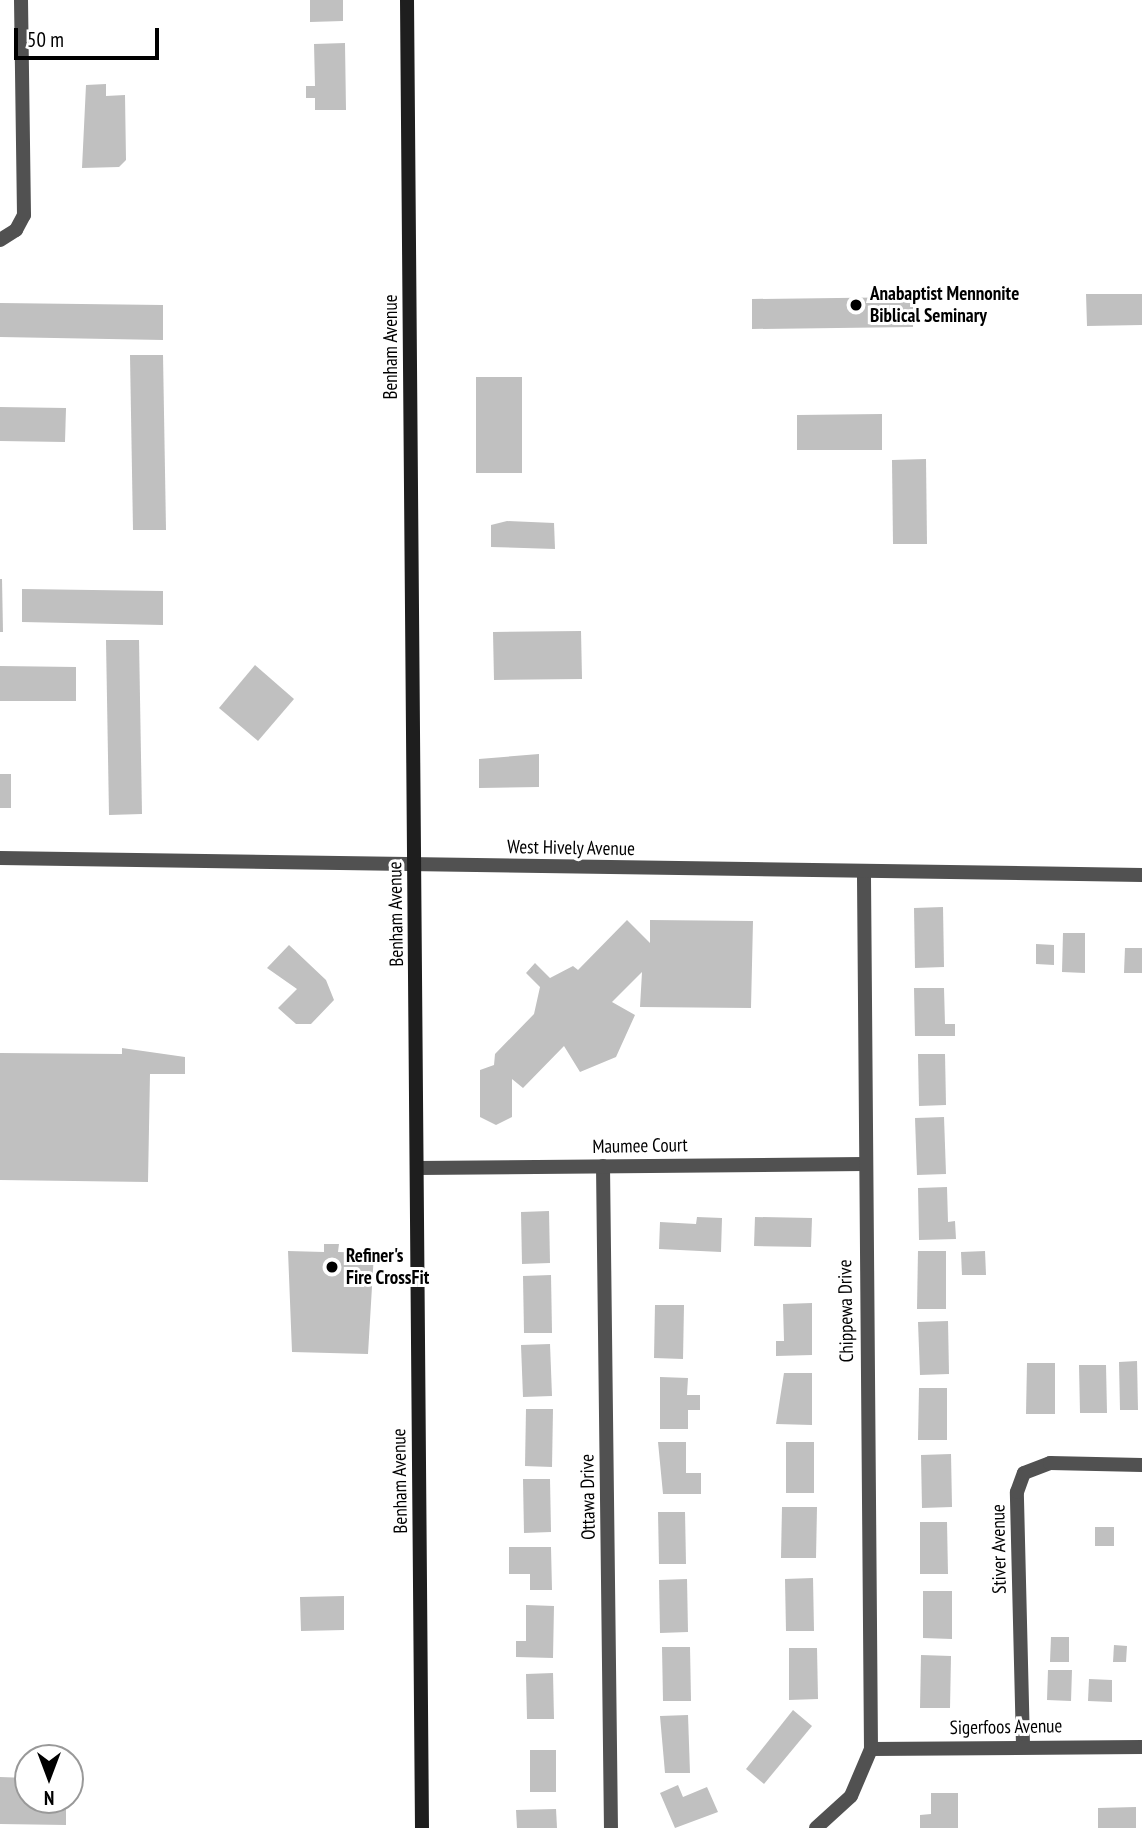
<!DOCTYPE html>
<html>
<head>
<meta charset="utf-8">
<style>
  body { margin:0 }
  #map { position:relative; width:1142px; height:1828px; overflow:hidden; background:#fff; font-family:"PT Sans Narrow",sans-serif }
  div>[style] { position:absolute }
  [style*='--x'] { left:calc(var(--x)*1px); top:calc(var(--y)*1px); width:calc(var(--w)*1px); rotate:calc(var(--a)*1deg) }
  .building>* { inset:0; background:#c0c0c0 }
  .minor>* { height:14px; margin:-7px; padding:0 7px; transform-origin:7px; border-radius:7px; background:#515151 }
  .tertiary>* { height:14px; margin:-7px; padding:0 7px; transform-origin:7px; border-radius:7px; background:#515151 }
  .secondary>* { height:14px; margin:-7px; padding:0 7px; transform-origin:7px; border-radius:7px; background:#1e1e1e }
  .dots>* { width:19px; height:19px; translate:-50% -50%; box-sizing:border-box; border:4px solid #fff; border-radius:50% }
  span { translate:-50% -50%; white-space:nowrap; text-align:center; line-height:1.15; -webkit-text-stroke:6px #fff; paint-order:stroke }
  .poi-label { font-size:19px; color:#000; font-weight:700 }
  .left { translate:0 -50%; text-align:left }
  .street-label { font-size:19px; color:#000 }
  .north { position:absolute; left:14px; top:1744px; width:70px; height:70px; box-sizing:border-box; background:#fff; border:2px solid #999; border-radius:50%; rotate:180deg; font-size:19px; font-weight:700; line-height:28px; text-align:center; color:#000 }
  .north::after { content:''; display:block; margin:auto; width:24px; height:32px; background:#000; clip-path:polygon(50% 0,100% 100%,50% 72%,0 100%) }
  .scale { position:absolute; left:14px; top:28px; width:145px; height:32px; box-sizing:border-box; border:4px solid #000; border-top:0; padding-left:9px; font-size:21px; line-height:24px; white-space:nowrap; color:#000; -webkit-text-stroke:5px #fff; paint-order:stroke }
</style>
</head>
<body>
<div id="map">
  <div class="building">
    <div style="clip-path:polygon(310px 0,343px 0,343px 21px,310px 22px)"></div>
    <div style="clip-path:polygon(345px 43px,346px 110px,315px 110px,315px 98px,306px 98px,306px 86px,315px 86px,314px 44px)"></div>
    <div style="clip-path:polygon(106px 84px,106px 96px,125px 95px,126px 160px,119px 167px,82px 168px,86px 85px)"></div>
    <div style="clip-path:polygon(1086px 294px,1142px 294px,1142px 325px,1087px 326px)"></div>
    <div style="clip-path:polygon(913px 297px,913px 327px,752px 329px,752px 299px)"></div>
    <div style="clip-path:polygon(0 303px,163px 305px,163px 340px,0 337px)"></div>
    <div style="clip-path:polygon(130px 355px,163px 355px,166px 530px,133px 530px)"></div>
    <div style="clip-path:polygon(476px 377px,522px 377px,522px 473px,476px 473px)"></div>
    <div style="clip-path:polygon(0 407px,66px 408px,65px 442px,0 441px)"></div>
    <div style="clip-path:polygon(882px 414px,882px 450px,797px 450px,797px 415px)"></div>
    <div style="clip-path:polygon(926px 459px,927px 544px,893px 544px,892px 460px)"></div>
    <div style="clip-path:polygon(507px 521px,554px 523px,555px 549px,491px 547px,491px 525px)"></div>
    <div style="clip-path:polygon(0 579px,2px 579px,3px 632px,0 632px)"></div>
    <div style="clip-path:polygon(22px 589px,163px 591px,163px 625px,22px 622px)"></div>
    <div style="clip-path:polygon(581px 631px,582px 679px,494px 680px,493px 632px)"></div>
    <div style="clip-path:polygon(106px 640px,139px 640px,142px 814px,109px 815px)"></div>
    <div style="clip-path:polygon(255px 665px,294px 699px,258px 741px,219px 708px)"></div>
    <div style="clip-path:polygon(0 666px,76px 667px,76px 701px,0 701px)"></div>
    <div style="clip-path:polygon(539px 754px,539px 787px,479px 788px,479px 759px)"></div>
    <div style="clip-path:polygon(0 774px,11px 774px,11px 808px,0 808px)"></div>
    <div style="clip-path:polygon(943px 907px,944px 967px,915px 968px,914px 908px)"></div>
    <div style="clip-path:polygon(627px 920px,650px 943px,650px 920px,753px 921px,751px 1008px,640px 1007px,642px 972px,612px 1002px,635px 1015px,616px 1057px,580px 1072px,564px 1046px,523px 1088px,512px 1079px,512px 1117px,496px 1125px,480px 1117px,480px 1070px,494px 1065px,495px 1054px,534px 1014px,540px 987px,526px 973px,535px 963px,550px 978px,573px 966px,578px 970px)"></div>
    <div style="clip-path:polygon(1063px 933px,1085px 933px,1085px 973px,1062px 972px)"></div>
    <div style="clip-path:polygon(1036px 944px,1054px 945px,1054px 965px,1036px 964px)"></div>
    <div style="clip-path:polygon(289px 945px,326px 980px,334px 1000px,311px 1024px,296px 1024px,278px 1008px,297px 989px,267px 968px)"></div>
    <div style="clip-path:polygon(1125px 948px,1142px 948px,1142px 973px,1124px 973px)"></div>
    <div style="clip-path:polygon(914px 988px,944px 988px,945px 1024px,955px 1024px,955px 1036px,915px 1036px)"></div>
    <div style="clip-path:polygon(122px 1048px,185px 1057px,185px 1074px,150px 1074px,148px 1182px,0 1180px,0 1053px,122px 1054px)"></div>
    <div style="clip-path:polygon(918px 1054px,945px 1054px,946px 1105px,919px 1106px)"></div>
    <div style="clip-path:polygon(944px 1117px,946px 1174px,917px 1175px,915px 1118px)"></div>
    <div style="clip-path:polygon(947px 1187px,948px 1222px,955px 1221px,956px 1239px,919px 1240px,918px 1188px)"></div>
    <div style="clip-path:polygon(549px 1211px,550px 1263px,522px 1264px,521px 1212px)"></div>
    <div style="clip-path:polygon(697px 1217px,722px 1218px,721px 1252px,659px 1249px,660px 1222px,696px 1224px)"></div>
    <div style="clip-path:polygon(755px 1217px,812px 1218px,811px 1247px,754px 1246px)"></div>
    <div style="clip-path:polygon(324px 1244px,339px 1244px,338px 1252px,374px 1253px,368px 1354px,292px 1352px,288px 1251px,324px 1252px)"></div>
    <div style="clip-path:polygon(918px 1251px,946px 1251px,946px 1309px,917px 1309px)"></div>
    <div style="clip-path:polygon(985px 1251px,986px 1275px,962px 1275px,961px 1252px)"></div>
    <div style="clip-path:polygon(551px 1275px,552px 1333px,524px 1333px,523px 1276px)"></div>
    <div style="clip-path:polygon(812px 1303px,812px 1355px,776px 1356px,776px 1341px,784px 1341px,783px 1304px)"></div>
    <div style="clip-path:polygon(655px 1305px,684px 1305px,683px 1359px,654px 1358px)"></div>
    <div style="clip-path:polygon(948px 1321px,949px 1374px,920px 1375px,918px 1322px)"></div>
    <div style="clip-path:polygon(550px 1344px,552px 1396px,523px 1397px,521px 1345px)"></div>
    <div style="clip-path:polygon(1137px 1361px,1138px 1410px,1120px 1410px,1119px 1362px)"></div>
    <div style="clip-path:polygon(1027px 1363px,1055px 1363px,1055px 1414px,1026px 1414px)"></div>
    <div style="clip-path:polygon(1079px 1365px,1106px 1365px,1107px 1413px,1080px 1413px)"></div>
    <div style="clip-path:polygon(784px 1373px,812px 1373px,812px 1425px,776px 1424px)"></div>
    <div style="clip-path:polygon(660px 1377px,688px 1378px,687px 1395px,700px 1395px,700px 1410px,688px 1410px,688px 1429px,660px 1429px)"></div>
    <div style="clip-path:polygon(919px 1388px,947px 1388px,947px 1440px,918px 1440px)"></div>
    <div style="clip-path:polygon(526px 1409px,553px 1409px,552px 1467px,525px 1466px)"></div>
    <div style="clip-path:polygon(658px 1442px,686px 1442px,686px 1473px,701px 1473px,701px 1494px,663px 1494px)"></div>
    <div style="clip-path:polygon(786px 1442px,814px 1442px,814px 1493px,786px 1493px)"></div>
    <div style="clip-path:polygon(951px 1454px,952px 1507px,922px 1508px,921px 1455px)"></div>
    <div style="clip-path:polygon(523px 1479px,550px 1479px,551px 1532px,524px 1533px)"></div>
    <div style="clip-path:polygon(782px 1507px,817px 1507px,816px 1558px,781px 1558px)"></div>
    <div style="clip-path:polygon(658px 1512px,685px 1512px,686px 1564px,659px 1564px)"></div>
    <div style="clip-path:polygon(920px 1522px,947px 1522px,948px 1574px,920px 1574px)"></div>
    <div style="clip-path:polygon(1095px 1527px,1114px 1527px,1114px 1546px,1095px 1546px)"></div>
    <div style="clip-path:polygon(509px 1547px,551px 1547px,552px 1590px,530px 1590px,530px 1574px,509px 1574px)"></div>
    <div style="clip-path:polygon(813px 1578px,814px 1631px,786px 1631px,785px 1579px)"></div>
    <div style="clip-path:polygon(687px 1579px,688px 1632px,660px 1633px,659px 1580px)"></div>
    <div style="clip-path:polygon(923px 1591px,952px 1591px,952px 1639px,923px 1638px)"></div>
    <div style="clip-path:polygon(344px 1596px,344px 1630px,301px 1631px,300px 1597px)"></div>
    <div style="clip-path:polygon(526px 1605px,554px 1606px,553px 1658px,516px 1657px,516px 1641px,526px 1641px)"></div>
    <div style="clip-path:polygon(1051px 1637px,1069px 1637px,1069px 1662px,1050px 1662px)"></div>
    <div style="clip-path:polygon(1114px 1645px,1127px 1646px,1126px 1662px,1113px 1662px)"></div>
    <div style="clip-path:polygon(662px 1647px,690px 1647px,691px 1701px,663px 1701px)"></div>
    <div style="clip-path:polygon(789px 1648px,817px 1648px,818px 1699px,789px 1700px)"></div>
    <div style="clip-path:polygon(921px 1655px,951px 1656px,950px 1708px,920px 1708px)"></div>
    <div style="clip-path:polygon(1048px 1670px,1072px 1670px,1071px 1701px,1047px 1700px)"></div>
    <div style="clip-path:polygon(553px 1673px,554px 1719px,527px 1719px,526px 1674px)"></div>
    <div style="clip-path:polygon(1089px 1679px,1112px 1680px,1112px 1702px,1088px 1701px)"></div>
    <div style="clip-path:polygon(793px 1710px,812px 1726px,764px 1784px,746px 1769px)"></div>
    <div style="clip-path:polygon(688px 1715px,690px 1773px,665px 1773px,660px 1716px)"></div>
    <div style="clip-path:polygon(530px 1750px,556px 1750px,556px 1792px,530px 1792px)"></div>
    <div style="clip-path:polygon(0 1777px,28px 1778px,28px 1800px,66px 1800px,66px 1825px,0 1824px)"></div>
    <div style="clip-path:polygon(678px 1785px,683px 1797px,707px 1787px,718px 1812px,675px 1828px,660px 1793px)"></div>
    <div style="clip-path:polygon(931px 1793px,958px 1793px,958px 1828px,920px 1828px,920px 1815px,931px 1814px)"></div>
    <div style="clip-path:polygon(1136px 1807px,1136px 1828px,1098px 1828px,1098px 1808px)"></div>
    <div style="clip-path:polygon(556px 1809px,557px 1828px,517px 1828px,516px 1810px)"></div>
  </div>
  <div class="minor">
    <div style="--x:0;--y:240;--w:19;--a:-32"></div>
    <div style="--x:16;--y:230;--w:17;--a:-62"></div>
    <div style="--x:24;--y:215;--w:215;--a:-90.8"></div>
    <div style="--x:603;--y:1166;--w:662;--a:89.31"></div>
    <div style="--x:417;--y:1168;--w:447;--a:-0.5"></div>
    <div style="--x:1023;--y:1745;--w:253;--a:-91.4"></div>
    <div style="--x:1017;--y:1492;--w:20;--a:-70"></div>
    <div style="--x:1024;--y:1473;--w:28;--a:-21"></div>
    <div style="--x:1050;--y:1463;--w:92;--a:1.2"></div>
    <div style="--x:871;--y:1749;--w:271;--a:-0.4"></div>
    <div style="--x:816;--y:1828;--w:47;--a:-42.4"></div>
    <div style="--x:851;--y:1796;--w:51;--a:-66.9"></div>
    <div style="--x:871;--y:1749;--w:877;--a:-90.46"></div>
  </div>
  <div class="tertiary">
    <div style="--x:0;--y:858;--w:1142;--a:0.85"></div>
  </div>
  <div class="secondary">
    <div style="--x:407;--y:0;--w:1828;--a:89.53"></div>
  </div>
  <div class="dots">
    <div style="left:856px;top:305px;background:#000"></div>
    <div style="left:332px;top:1267px;background:#000"></div>
  </div>
  <div class="poi-label">
    <span class="left" style="left:870px;top:305px">Anabaptist Mennonite<br>Biblical Seminary</span>
    <span class="left" style="left:346px;top:1267px">Refiner's<br>Fire CrossFit</span>
  </div>
  <div class="street-label">
    <span style="left:391px;top:347px;rotate:-90deg">Benham Avenue</span>
    <span style="left:571px;top:848px;rotate:1deg">West Hively Avenue</span>
    <span style="left:396px;top:914px;rotate:-91deg">Benham Avenue</span>
    <span style="left:640px;top:1146px;rotate:-1deg">Maumee Court</span>
    <span style="left:846px;top:1311px;rotate:-91deg">Chippewa Drive</span>
    <span style="left:400px;top:1481px;rotate:-91deg">Benham Avenue</span>
    <span style="left:588px;top:1497px;rotate:-91deg">Ottawa Drive</span>
    <span style="left:999px;top:1549px;rotate:-91deg">Stiver Avenue</span>
    <span style="left:1006px;top:1727px;rotate:-1deg">Sigerfoos Avenue</span>
  </div>
  <div class="north">N</div>
  <div class="scale">50 m</div>
</div>
</body>
</html>
